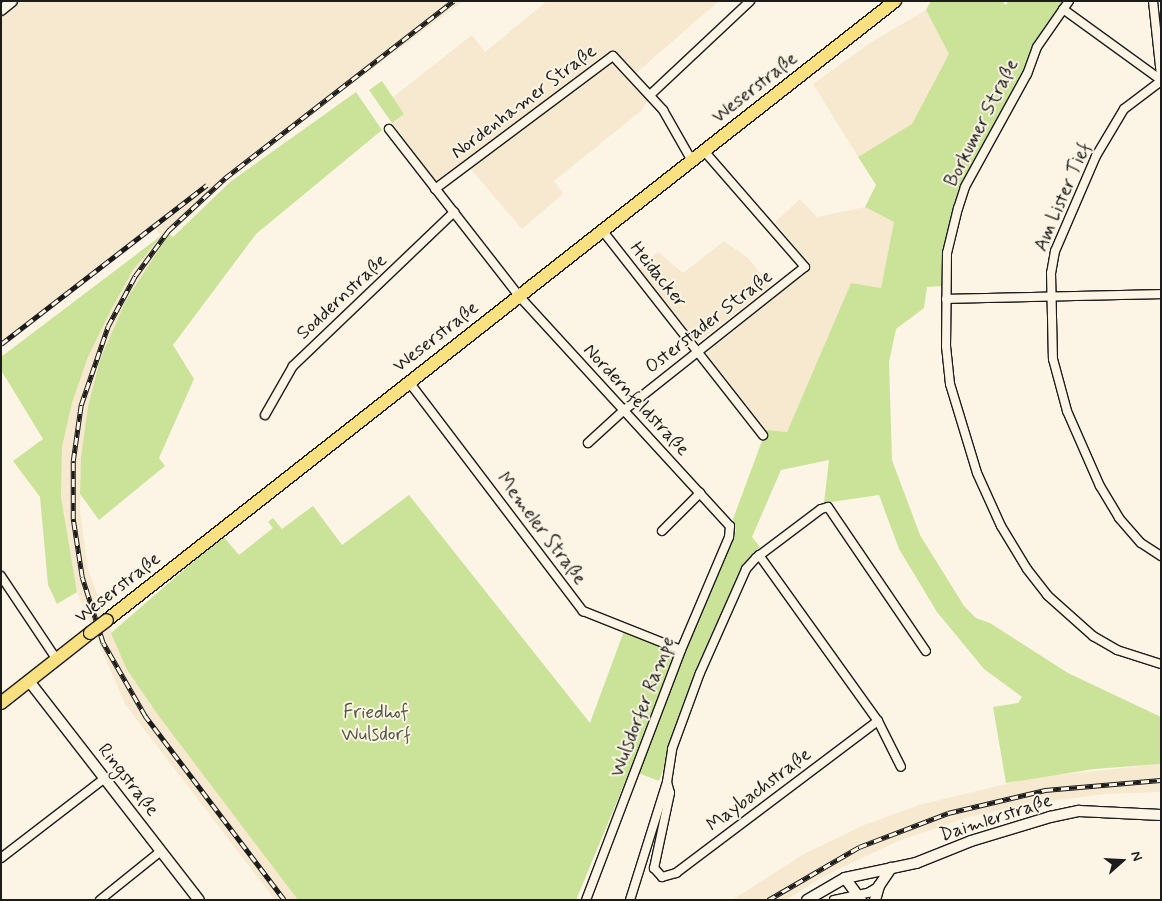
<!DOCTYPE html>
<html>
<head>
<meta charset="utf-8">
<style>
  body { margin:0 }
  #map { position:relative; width:1162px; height:901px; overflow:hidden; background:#fcf5e5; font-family:Mynerve,sans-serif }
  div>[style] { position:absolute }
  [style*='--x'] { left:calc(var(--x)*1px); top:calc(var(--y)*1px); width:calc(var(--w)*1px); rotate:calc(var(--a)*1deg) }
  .built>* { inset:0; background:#f6e9cf }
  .green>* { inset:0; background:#cae399 }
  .roads { filter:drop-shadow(1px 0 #1c1c1c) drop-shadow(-1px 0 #1c1c1c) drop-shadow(0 1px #1c1c1c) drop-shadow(0 -1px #1c1c1c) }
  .minor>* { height:8px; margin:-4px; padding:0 4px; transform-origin:4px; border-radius:4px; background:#fcf5e5 }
  .tertiary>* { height:10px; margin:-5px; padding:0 5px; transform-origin:5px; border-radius:5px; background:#fcf5e5 }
  .primary>* { height:12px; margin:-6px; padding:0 6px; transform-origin:6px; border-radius:6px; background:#f9e181 }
  .rail>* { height:4.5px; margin-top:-2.25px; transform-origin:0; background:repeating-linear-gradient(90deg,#fcf5e5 0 8px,#1c1c1c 0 16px); box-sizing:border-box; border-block:1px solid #1c1c1c }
  .bridges { filter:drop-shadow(1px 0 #1c1c1c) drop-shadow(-1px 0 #1c1c1c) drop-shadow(0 1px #1c1c1c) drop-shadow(0 -1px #1c1c1c) }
  .primary-bridge>* { height:12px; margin:-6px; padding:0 6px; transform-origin:6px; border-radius:6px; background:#f9e181 }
  span { translate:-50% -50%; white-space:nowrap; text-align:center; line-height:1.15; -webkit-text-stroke:4px #fcf5e5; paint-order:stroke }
  .street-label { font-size:19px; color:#1c1c1c }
  .park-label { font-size:19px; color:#505842 }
  .frame { position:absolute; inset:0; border:2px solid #1c1c1c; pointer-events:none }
  .north { position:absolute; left:1097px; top:836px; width:50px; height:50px; -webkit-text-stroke:4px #fcf5e5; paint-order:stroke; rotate:71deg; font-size:14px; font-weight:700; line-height:20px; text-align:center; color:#1c1c1c }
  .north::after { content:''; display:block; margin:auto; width:18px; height:22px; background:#1c1c1c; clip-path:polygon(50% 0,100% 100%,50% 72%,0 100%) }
</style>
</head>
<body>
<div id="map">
  <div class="built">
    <div style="clip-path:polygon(1px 1px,463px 1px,228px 177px,169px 234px,126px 300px,115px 325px,81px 457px,80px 510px,88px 570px,126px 668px,298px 900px,275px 900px,125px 704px,77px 592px,61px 497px,62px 447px,72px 403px,88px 357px,110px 312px,133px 270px,161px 235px,154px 228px,1px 347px)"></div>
    <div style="clip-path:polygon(547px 1px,719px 1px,636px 73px,654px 92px,641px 111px,554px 181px,563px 194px,522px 229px,465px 162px,438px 184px,392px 123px,404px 114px,393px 97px,472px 35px,485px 52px)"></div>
    <div style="clip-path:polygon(926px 10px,950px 54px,912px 124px,858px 157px,813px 84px,873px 41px)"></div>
    <div style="clip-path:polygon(800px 199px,817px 217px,865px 207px,894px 222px,881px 288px,851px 283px,787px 432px,766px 430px,706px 353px,812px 268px,775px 222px)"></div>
    <div style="clip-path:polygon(724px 241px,748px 258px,771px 286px,698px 342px,639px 269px,658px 252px,683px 273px)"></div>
    <div style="clip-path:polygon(1161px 764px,1161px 792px,1105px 794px,1035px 803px,969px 817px,898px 841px,824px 876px,786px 900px,732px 900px,804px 854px,864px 825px,919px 805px,1030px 778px)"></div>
  </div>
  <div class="green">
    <div style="clip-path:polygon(931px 1px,1003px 1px,1005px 5px,1009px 1px,1066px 1px,1033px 46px,1019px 83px,961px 186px,944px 254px,943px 286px,927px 287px,924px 308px,896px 329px,889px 362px,892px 460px,920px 535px,964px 606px,976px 618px,990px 623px,1068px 673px,1161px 717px,1161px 764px,1094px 769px,1006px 783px,993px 707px,1018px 703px,1022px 697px,984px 669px,937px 612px,899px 549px,879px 495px,824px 503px,829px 460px,781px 470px,752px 537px,760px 547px,743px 564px,697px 674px,659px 781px,630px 770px,576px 900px,298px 900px,158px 715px,126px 668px,111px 633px,223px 536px,239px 555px,273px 528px,268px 522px,273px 518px,282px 529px,313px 506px,342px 545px,409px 495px,590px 723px,624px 631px,683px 654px,736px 531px,733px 519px,766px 430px,787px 432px,851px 283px,881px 288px,894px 222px,865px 207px,876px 185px,858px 157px,912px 124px,949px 54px,926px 10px)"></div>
    <div style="clip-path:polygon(382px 81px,404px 114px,392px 123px,369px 90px)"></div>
    <div style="clip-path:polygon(356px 92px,382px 130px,256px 234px,173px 345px,194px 379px,159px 458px,165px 466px,99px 520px,80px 494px,81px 457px,88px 407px,100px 360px,126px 300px,169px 234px,173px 237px,230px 182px)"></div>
    <div style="clip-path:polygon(162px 235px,133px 270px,110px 312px,88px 357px,72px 403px,62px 447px,61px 497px,77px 592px,57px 604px,48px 585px,40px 497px,13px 461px,43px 439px,1px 370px,1px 357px)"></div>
  </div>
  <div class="roads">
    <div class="minor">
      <div style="--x:1069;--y:1;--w:56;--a:124.8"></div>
      <div style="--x:1037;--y:47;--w:29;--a:110"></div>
      <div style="--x:1027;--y:74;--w:129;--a:118.8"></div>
      <div style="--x:965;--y:187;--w:22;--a:108"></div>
      <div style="--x:958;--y:208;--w:46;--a:103.7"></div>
      <div style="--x:947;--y:253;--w:93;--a:90.6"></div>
      <div style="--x:946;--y:346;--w:38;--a:84"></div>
      <div style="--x:950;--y:384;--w:93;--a:73.1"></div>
      <div style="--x:977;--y:473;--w:58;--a:65.6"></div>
      <div style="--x:1001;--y:526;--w:50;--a:58.8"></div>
      <div style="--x:1027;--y:569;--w:33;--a:52"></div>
      <div style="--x:1047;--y:595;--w:62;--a:41.7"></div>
      <div style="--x:1093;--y:636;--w:28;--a:30"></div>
      <div style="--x:1117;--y:650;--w:46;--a:17.7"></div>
      <div style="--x:1153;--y:1;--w:75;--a:83.9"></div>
      <div style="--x:1063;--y:9;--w:121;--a:35.9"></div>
      <div style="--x:1161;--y:81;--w:46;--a:142.9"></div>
      <div style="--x:1124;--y:109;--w:55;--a:120.8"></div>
      <div style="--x:1096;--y:156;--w:103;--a:113.3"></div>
      <div style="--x:1055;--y:251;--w:22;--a:100"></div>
      <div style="--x:1051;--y:273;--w:86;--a:88.7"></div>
      <div style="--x:1053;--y:359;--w:54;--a:74.9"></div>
      <div style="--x:1067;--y:411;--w:82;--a:66.3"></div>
      <div style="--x:1100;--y:486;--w:37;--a:59"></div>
      <div style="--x:1119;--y:518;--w:33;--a:49"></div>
      <div style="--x:1141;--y:543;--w:24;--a:33"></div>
      <div style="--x:650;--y:95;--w:137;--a:-43.2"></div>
      <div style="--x:389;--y:129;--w:212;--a:52.1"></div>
      <div style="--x:519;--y:296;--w:312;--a:47.5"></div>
      <div style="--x:730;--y:526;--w:11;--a:95"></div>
      <div style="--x:729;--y:537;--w:123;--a:113"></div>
      <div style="--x:681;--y:650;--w:267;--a:110.8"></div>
      <div style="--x:435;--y:189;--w:222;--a:-36.8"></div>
      <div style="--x:613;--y:56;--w:74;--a:47.2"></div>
      <div style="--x:663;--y:110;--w:59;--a:60.4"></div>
      <div style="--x:602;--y:230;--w:261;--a:51.9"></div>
      <div style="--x:946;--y:299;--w:215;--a:-1.3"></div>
      <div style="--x:409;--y:382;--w:288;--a:52.8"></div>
      <div style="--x:583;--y:611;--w:105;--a:21.7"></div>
      <div style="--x:265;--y:415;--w:56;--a:-60.3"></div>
      <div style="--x:293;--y:366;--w:223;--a:-43.7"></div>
      <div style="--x:588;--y:443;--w:47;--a:-42.4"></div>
      <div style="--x:623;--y:411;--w:232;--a:-38.4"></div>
      <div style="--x:805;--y:267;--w:154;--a:-131"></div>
      <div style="--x:662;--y:531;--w:54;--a:-45"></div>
      <div style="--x:759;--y:555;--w:204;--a:54.4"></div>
      <div style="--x:878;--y:721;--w:51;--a:63.4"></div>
      <div style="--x:1;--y:576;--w:101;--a:56.3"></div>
      <div style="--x:667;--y:782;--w:11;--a:75"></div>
      <div style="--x:670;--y:793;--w:77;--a:102"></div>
      <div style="--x:654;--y:868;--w:12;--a:48"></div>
      <div style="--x:662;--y:877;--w:15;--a:-16"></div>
      <div style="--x:676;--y:873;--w:253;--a:-37"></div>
      <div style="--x:1;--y:858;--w:131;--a:-37.6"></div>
      <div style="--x:100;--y:900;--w:78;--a:-38.8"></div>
      <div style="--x:630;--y:900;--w:124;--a:-72.6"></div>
      <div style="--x:667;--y:782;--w:33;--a:-81"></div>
      <div style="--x:672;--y:749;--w:81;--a:-69.8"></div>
      <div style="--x:700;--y:673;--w:114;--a:-66.1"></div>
      <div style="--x:746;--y:569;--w:15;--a:-48"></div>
      <div style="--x:756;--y:558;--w:81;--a:-37"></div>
      <div style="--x:821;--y:509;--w:7;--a:-16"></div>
      <div style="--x:828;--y:507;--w:174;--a:55.8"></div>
      <div style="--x:834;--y:900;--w:35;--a:-12"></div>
      <div style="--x:868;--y:893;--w:13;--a:-32"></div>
    </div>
    <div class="tertiary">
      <div style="--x:1;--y:10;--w:14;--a:-39"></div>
      <div style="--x:29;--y:681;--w:277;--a:52.2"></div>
      <div style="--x:845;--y:878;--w:27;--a:54"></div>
      <div style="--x:807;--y:900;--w:44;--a:-30.1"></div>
      <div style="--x:845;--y:878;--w:73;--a:-11.9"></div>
      <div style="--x:916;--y:863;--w:59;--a:-21.8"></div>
      <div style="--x:971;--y:841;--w:83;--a:-16.9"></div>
      <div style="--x:1050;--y:817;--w:30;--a:-12"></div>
      <div style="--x:1079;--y:811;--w:82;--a:2.8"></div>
      <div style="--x:875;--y:900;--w:15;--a:-74"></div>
      <div style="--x:879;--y:886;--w:22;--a:-56"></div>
    </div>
    <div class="primary">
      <div style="--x:107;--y:620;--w:1002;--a:-38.15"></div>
      <div style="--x:1;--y:703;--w:113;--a:-38.2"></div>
    </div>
  </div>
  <div class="rail">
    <div style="--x:1;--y:344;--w:260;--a:-37.7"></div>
    <div style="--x:284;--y:900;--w:231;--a:-127.1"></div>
    <div style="--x:145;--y:716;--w:84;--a:-119.9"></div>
    <div style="--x:103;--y:643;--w:69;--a:-107.7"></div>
    <div style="--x:82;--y:577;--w:59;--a:-98.8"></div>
    <div style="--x:73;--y:519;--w:58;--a:-90"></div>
    <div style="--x:73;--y:461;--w:57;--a:-81.9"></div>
    <div style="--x:81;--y:405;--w:83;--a:-71.1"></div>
    <div style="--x:108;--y:326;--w:57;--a:-61.6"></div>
    <div style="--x:135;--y:276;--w:56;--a:-53.7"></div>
    <div style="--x:168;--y:231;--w:78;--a:-42.9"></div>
    <div style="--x:225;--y:178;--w:289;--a:-37.8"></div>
    <div style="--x:768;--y:900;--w:105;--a:-30.2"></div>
    <div style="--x:859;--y:847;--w:95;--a:-20.9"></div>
    <div style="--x:948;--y:813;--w:100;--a:-13.3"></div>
    <div style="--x:1045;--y:790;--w:116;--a:-4.9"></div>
  </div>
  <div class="bridges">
    <div class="primary-bridge">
      <div style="--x:90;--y:633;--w:21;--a:-37"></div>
    </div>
  </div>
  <div class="street-label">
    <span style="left:755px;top:88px;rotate:-38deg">Weserstraße</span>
    <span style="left:524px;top:102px;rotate:-37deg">Nordenhamer Straße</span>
    <span style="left:982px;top:123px;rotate:-63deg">Borkumer Straße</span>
    <span style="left:1063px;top:197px;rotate:-67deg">Am Lister Tief</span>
    <span style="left:658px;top:275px;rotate:51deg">Heidacker</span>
    <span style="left:342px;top:297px;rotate:-43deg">Soddernstraße</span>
    <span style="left:709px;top:322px;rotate:-38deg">Osterstader Straße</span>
    <span style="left:436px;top:337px;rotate:-38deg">Weserstraße</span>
    <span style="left:636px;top:400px;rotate:47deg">Nordernfeldstraße</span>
    <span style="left:541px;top:529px;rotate:53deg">Memeler Straße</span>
    <span style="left:118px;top:588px;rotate:-38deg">Weserstraße</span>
    <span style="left:643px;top:707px;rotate:-69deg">Wulsdorfer Rampe</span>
    <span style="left:128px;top:780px;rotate:52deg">Ringstraße</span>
    <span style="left:759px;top:790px;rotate:-37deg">Maybachstraße</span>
    <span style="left:996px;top:818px;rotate:-18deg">Daimlerstraße</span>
  </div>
  <div class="park-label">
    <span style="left:376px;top:724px">Friedhof<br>Wulsdorf</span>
  </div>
  <div class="frame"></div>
  <div class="north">N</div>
</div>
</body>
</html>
